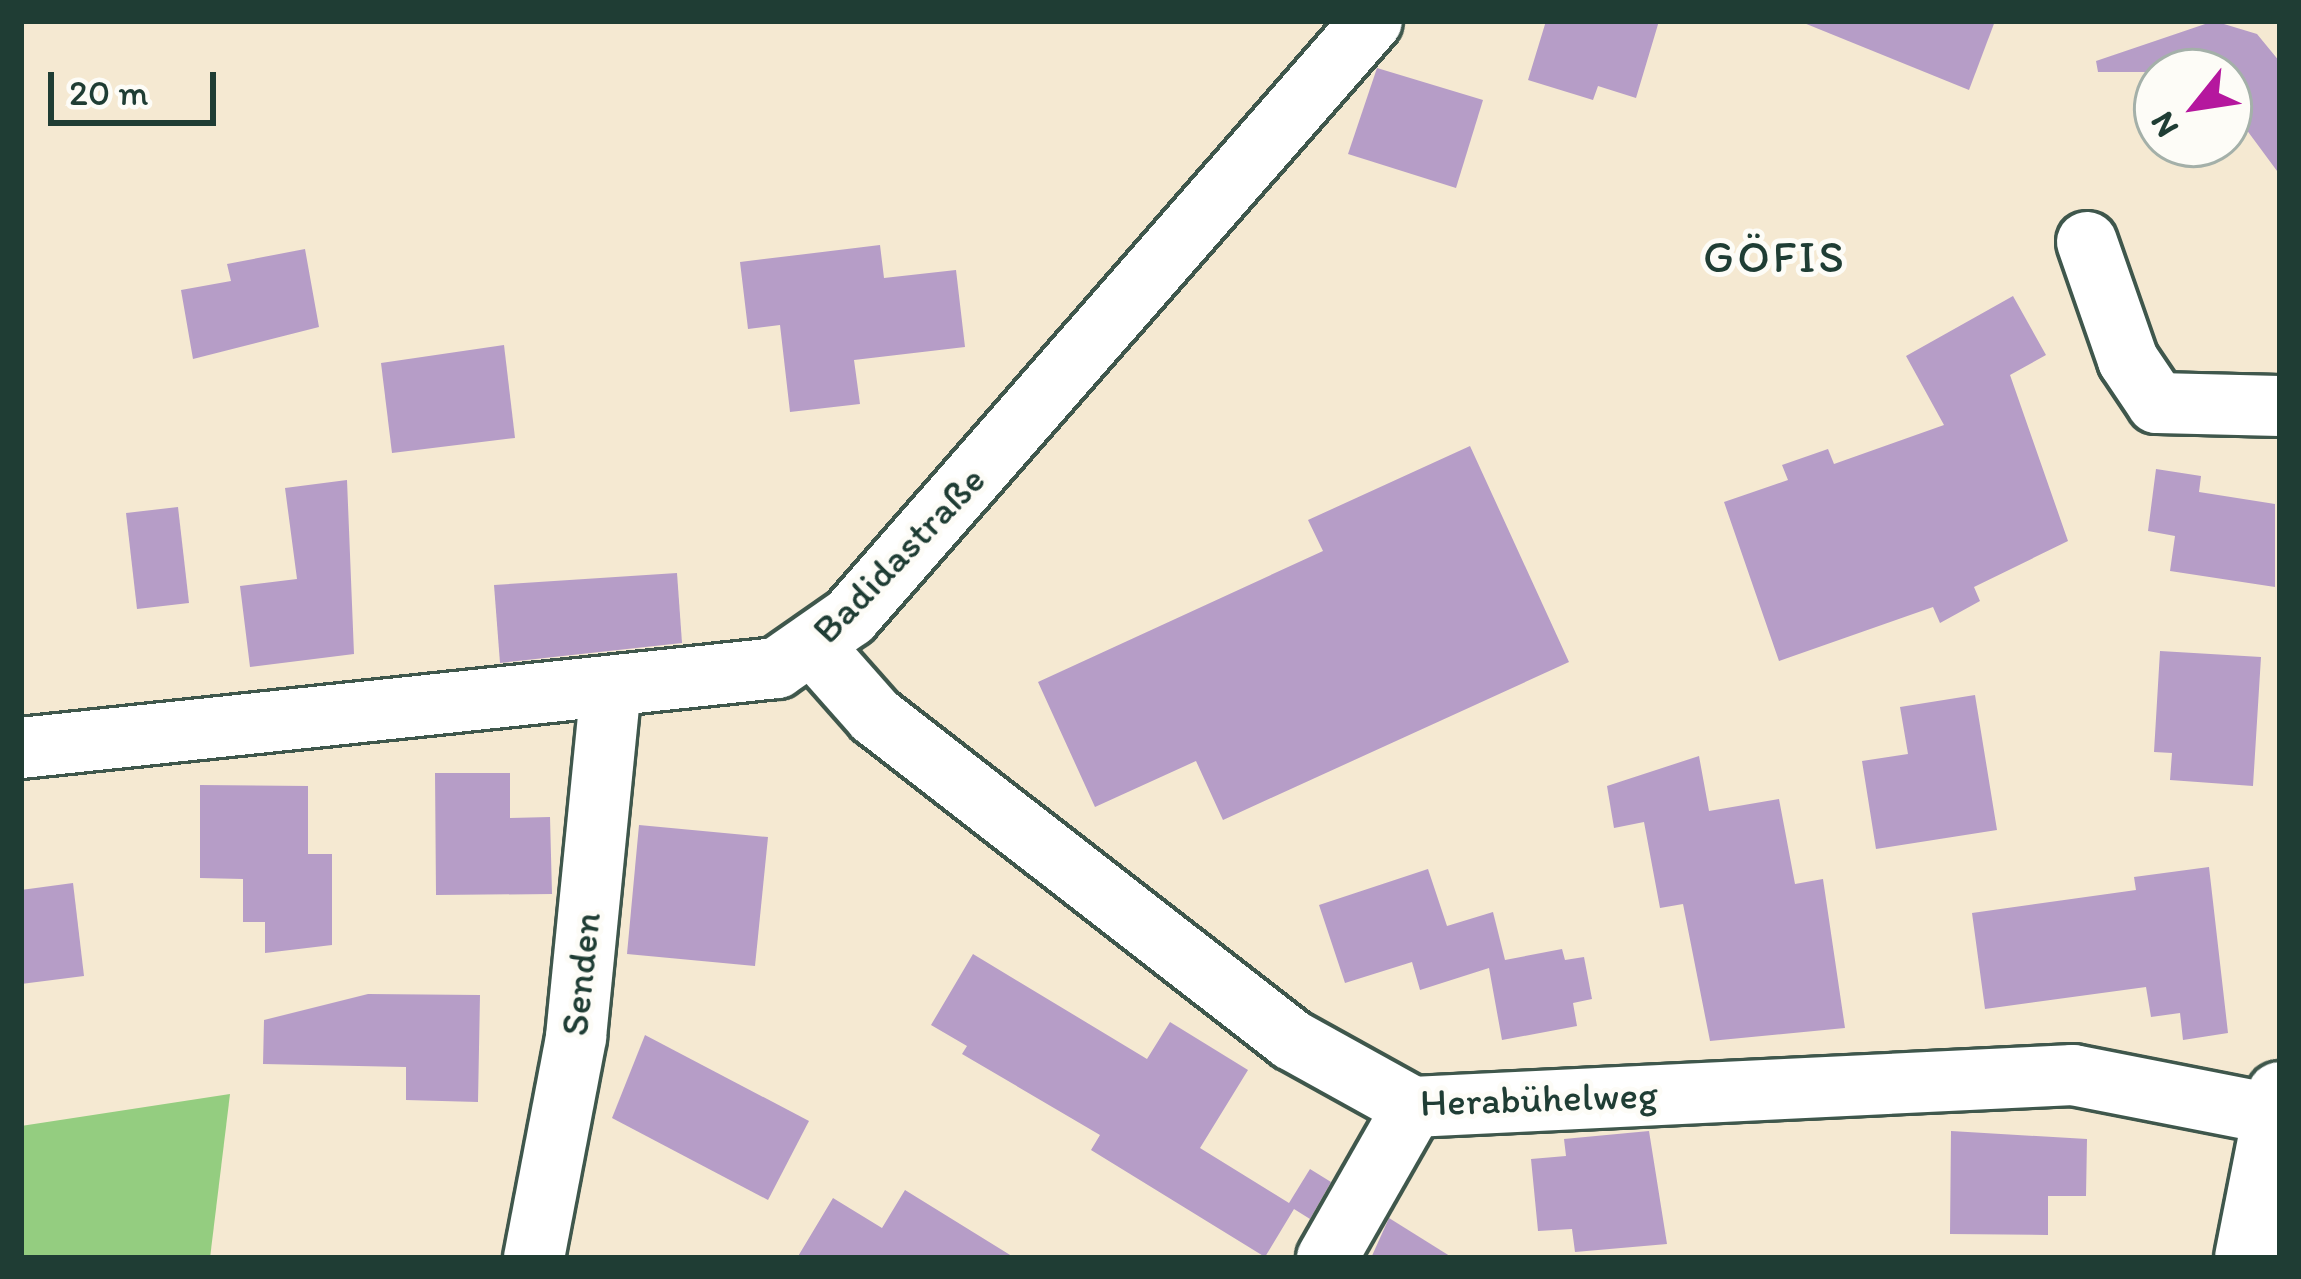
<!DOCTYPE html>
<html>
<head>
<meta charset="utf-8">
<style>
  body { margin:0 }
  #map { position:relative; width:2301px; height:1279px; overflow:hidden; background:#f5e9d2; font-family:Itim,sans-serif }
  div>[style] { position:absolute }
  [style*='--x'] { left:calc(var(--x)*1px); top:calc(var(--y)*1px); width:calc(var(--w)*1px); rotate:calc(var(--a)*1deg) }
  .green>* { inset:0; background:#94cd80 }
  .building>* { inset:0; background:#b69dc7 }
  .roads { filter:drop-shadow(3px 0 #3f574c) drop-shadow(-3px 0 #3f574c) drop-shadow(0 3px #3f574c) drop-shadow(0 -3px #3f574c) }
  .minor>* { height:60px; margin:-30px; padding:0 30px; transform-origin:30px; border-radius:30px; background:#fff }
  .secondary>* { height:66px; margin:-33px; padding:0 33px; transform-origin:33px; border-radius:33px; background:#fff }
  span { translate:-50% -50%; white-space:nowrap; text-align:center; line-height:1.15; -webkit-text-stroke:10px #fdfcf7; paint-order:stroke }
  .street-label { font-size:39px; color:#1f3d34 }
  .quarter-label { font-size:45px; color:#1f3d34; letter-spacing:3px }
  .frame { position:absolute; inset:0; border:24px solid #1f3d34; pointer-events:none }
  .north { position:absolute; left:2133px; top:48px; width:120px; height:120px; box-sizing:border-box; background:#fdfcf7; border:3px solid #a4b0a9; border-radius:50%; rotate:240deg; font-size:33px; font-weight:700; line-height:48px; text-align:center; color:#1f3d34 }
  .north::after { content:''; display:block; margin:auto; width:42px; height:54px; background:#b5179e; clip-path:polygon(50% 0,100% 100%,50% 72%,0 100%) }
  .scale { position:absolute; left:48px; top:72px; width:168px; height:54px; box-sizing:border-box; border:6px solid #1f3d34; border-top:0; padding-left:15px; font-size:36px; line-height:42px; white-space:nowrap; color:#1f3d34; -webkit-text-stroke:9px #fdfcf7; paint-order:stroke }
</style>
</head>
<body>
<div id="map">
  <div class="green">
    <div style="clip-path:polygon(230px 1094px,210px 1258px,21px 1258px,21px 1126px)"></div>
  </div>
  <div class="building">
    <div style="clip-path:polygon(1546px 21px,1659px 21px,1636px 98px,1598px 86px,1593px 100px,1528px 80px)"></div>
    <div style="clip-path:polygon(1799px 21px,1995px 21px,1969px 90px)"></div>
    <div style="clip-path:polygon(2214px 21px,2257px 34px,2280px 62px,2280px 175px,2229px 106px,2229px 72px,2098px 72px,2096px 61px)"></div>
    <div style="clip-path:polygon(1377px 68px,1483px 100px,1456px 188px,1348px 154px)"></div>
    <div style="clip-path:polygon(880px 245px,884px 278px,956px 270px,965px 347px,854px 360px,860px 404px,790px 412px,780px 325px,748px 329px,740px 262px)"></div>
    <div style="clip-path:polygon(305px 249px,319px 327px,193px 359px,181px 290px,231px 281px,227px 264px)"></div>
    <div style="clip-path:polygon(2013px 296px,2046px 355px,2010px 375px,2068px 541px,1974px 587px,1980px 601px,1940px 623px,1933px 607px,1779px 661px,1724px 502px,1788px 480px,1782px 465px,1828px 449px,1834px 464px,1944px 425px,1906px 356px)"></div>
    <div style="clip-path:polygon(504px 345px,515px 438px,392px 453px,381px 363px)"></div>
    <div style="clip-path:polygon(1470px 446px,1569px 662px,1223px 820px,1196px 761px,1095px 807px,1038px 682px,1323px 551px,1308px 520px)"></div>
    <div style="clip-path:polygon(2156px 469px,2201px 476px,2199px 492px,2275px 504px,2275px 587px,2170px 571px,2175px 536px,2148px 531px)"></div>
    <div style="clip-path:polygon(347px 480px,354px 654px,250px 667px,240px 586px,297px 579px,285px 488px)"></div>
    <div style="clip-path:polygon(178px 507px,189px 603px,137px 609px,126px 513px)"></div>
    <div style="clip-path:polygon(677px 573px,682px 643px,500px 663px,494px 585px)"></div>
    <div style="clip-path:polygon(2160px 651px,2261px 657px,2253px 786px,2170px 780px,2172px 753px,2154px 752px)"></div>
    <div style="clip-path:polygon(1975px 695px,1997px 830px,1876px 849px,1862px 761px,1908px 754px,1900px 707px)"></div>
    <div style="clip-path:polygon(1699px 756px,1709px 811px,1779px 799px,1795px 884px,1823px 879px,1845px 1028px,1710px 1041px,1683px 904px,1660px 908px,1644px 822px,1614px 828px,1607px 786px)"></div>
    <div style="clip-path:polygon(435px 773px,510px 773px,510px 818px,550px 817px,552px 894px,436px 895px)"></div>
    <div style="clip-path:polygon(200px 785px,308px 786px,308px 854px,332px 854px,332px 945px,265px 953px,265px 922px,243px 922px,243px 879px,200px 878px)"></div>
    <div style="clip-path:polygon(639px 825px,768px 837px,755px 966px,627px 954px)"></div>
    <div style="clip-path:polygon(2209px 867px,2228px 1033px,2183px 1040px,2180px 1013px,2151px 1017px,2146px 987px,1985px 1009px,1972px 913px,2136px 890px,2134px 877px)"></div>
    <div style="clip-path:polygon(1428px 869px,1447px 926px,1493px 912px,1505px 960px,1562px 949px,1565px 960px,1584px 957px,1592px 999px,1573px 1003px,1577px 1026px,1502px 1040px,1489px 968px,1420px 990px,1412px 962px,1345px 983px,1319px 905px)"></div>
    <div style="clip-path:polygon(73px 883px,84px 976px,21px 984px,21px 890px)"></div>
    <div style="clip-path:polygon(973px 954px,1147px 1059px,1170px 1022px,1248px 1070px,1200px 1148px,1289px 1203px,1310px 1169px,1331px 1182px,1310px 1219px,1294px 1209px,1265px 1257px,1091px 1150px,1100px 1135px,962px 1054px,967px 1046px,931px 1025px)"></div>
    <div style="clip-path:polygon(368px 994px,480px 995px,478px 1102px,406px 1100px,406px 1067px,263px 1064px,264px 1020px)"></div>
    <div style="clip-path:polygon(645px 1035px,809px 1121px,768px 1200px,612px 1118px)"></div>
    <div style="clip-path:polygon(1649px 1131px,1667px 1244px,1575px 1252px,1572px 1229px,1538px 1231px,1531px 1159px,1566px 1156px,1564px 1139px)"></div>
    <div style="clip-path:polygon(1951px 1131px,2087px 1139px,2086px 1196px,2048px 1196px,2048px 1235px,1950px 1234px)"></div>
    <div style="clip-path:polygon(905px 1190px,1015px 1258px,797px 1258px,833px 1198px,882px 1228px)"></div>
    <div style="clip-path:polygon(1389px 1218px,1453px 1258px,1371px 1258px)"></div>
  </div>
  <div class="roads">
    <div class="minor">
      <div style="--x:2087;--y:242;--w:125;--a:70.8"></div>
      <div style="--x:2128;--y:360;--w:52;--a:56"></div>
      <div style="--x:2157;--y:403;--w:123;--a:1.4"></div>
      <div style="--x:814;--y:647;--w:92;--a:48.5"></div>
      <div style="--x:875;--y:716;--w:528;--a:37.85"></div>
      <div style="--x:1292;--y:1040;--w:138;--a:29"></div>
      <div style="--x:1413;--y:1107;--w:661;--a:-2.78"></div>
      <div style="--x:2073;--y:1075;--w:207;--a:11.1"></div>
      <div style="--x:21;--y:748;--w:760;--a:-6.04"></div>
      <div style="--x:777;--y:668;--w:89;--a:-34.9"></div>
      <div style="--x:850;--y:617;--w:792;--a:-48.79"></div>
      <div style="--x:534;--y:1258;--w:225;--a:-79.2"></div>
      <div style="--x:576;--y:1037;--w:351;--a:-84.3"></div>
      <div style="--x:1327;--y:1258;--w:174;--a:-60.3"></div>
    </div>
    <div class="secondary">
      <div style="--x:2248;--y:1258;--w:166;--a:-78.9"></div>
    </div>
  </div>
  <div class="street-label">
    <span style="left:899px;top:555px;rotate:-46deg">Badidastraße</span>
    <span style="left:581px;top:974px;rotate:-84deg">Senden</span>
    <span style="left:1539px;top:1099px;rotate:-2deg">Herabühelweg</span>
  </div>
  <div class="quarter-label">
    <span style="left:1775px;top:257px">GÖFIS</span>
  </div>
  <div class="frame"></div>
  <div class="north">N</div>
  <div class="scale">20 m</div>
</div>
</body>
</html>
